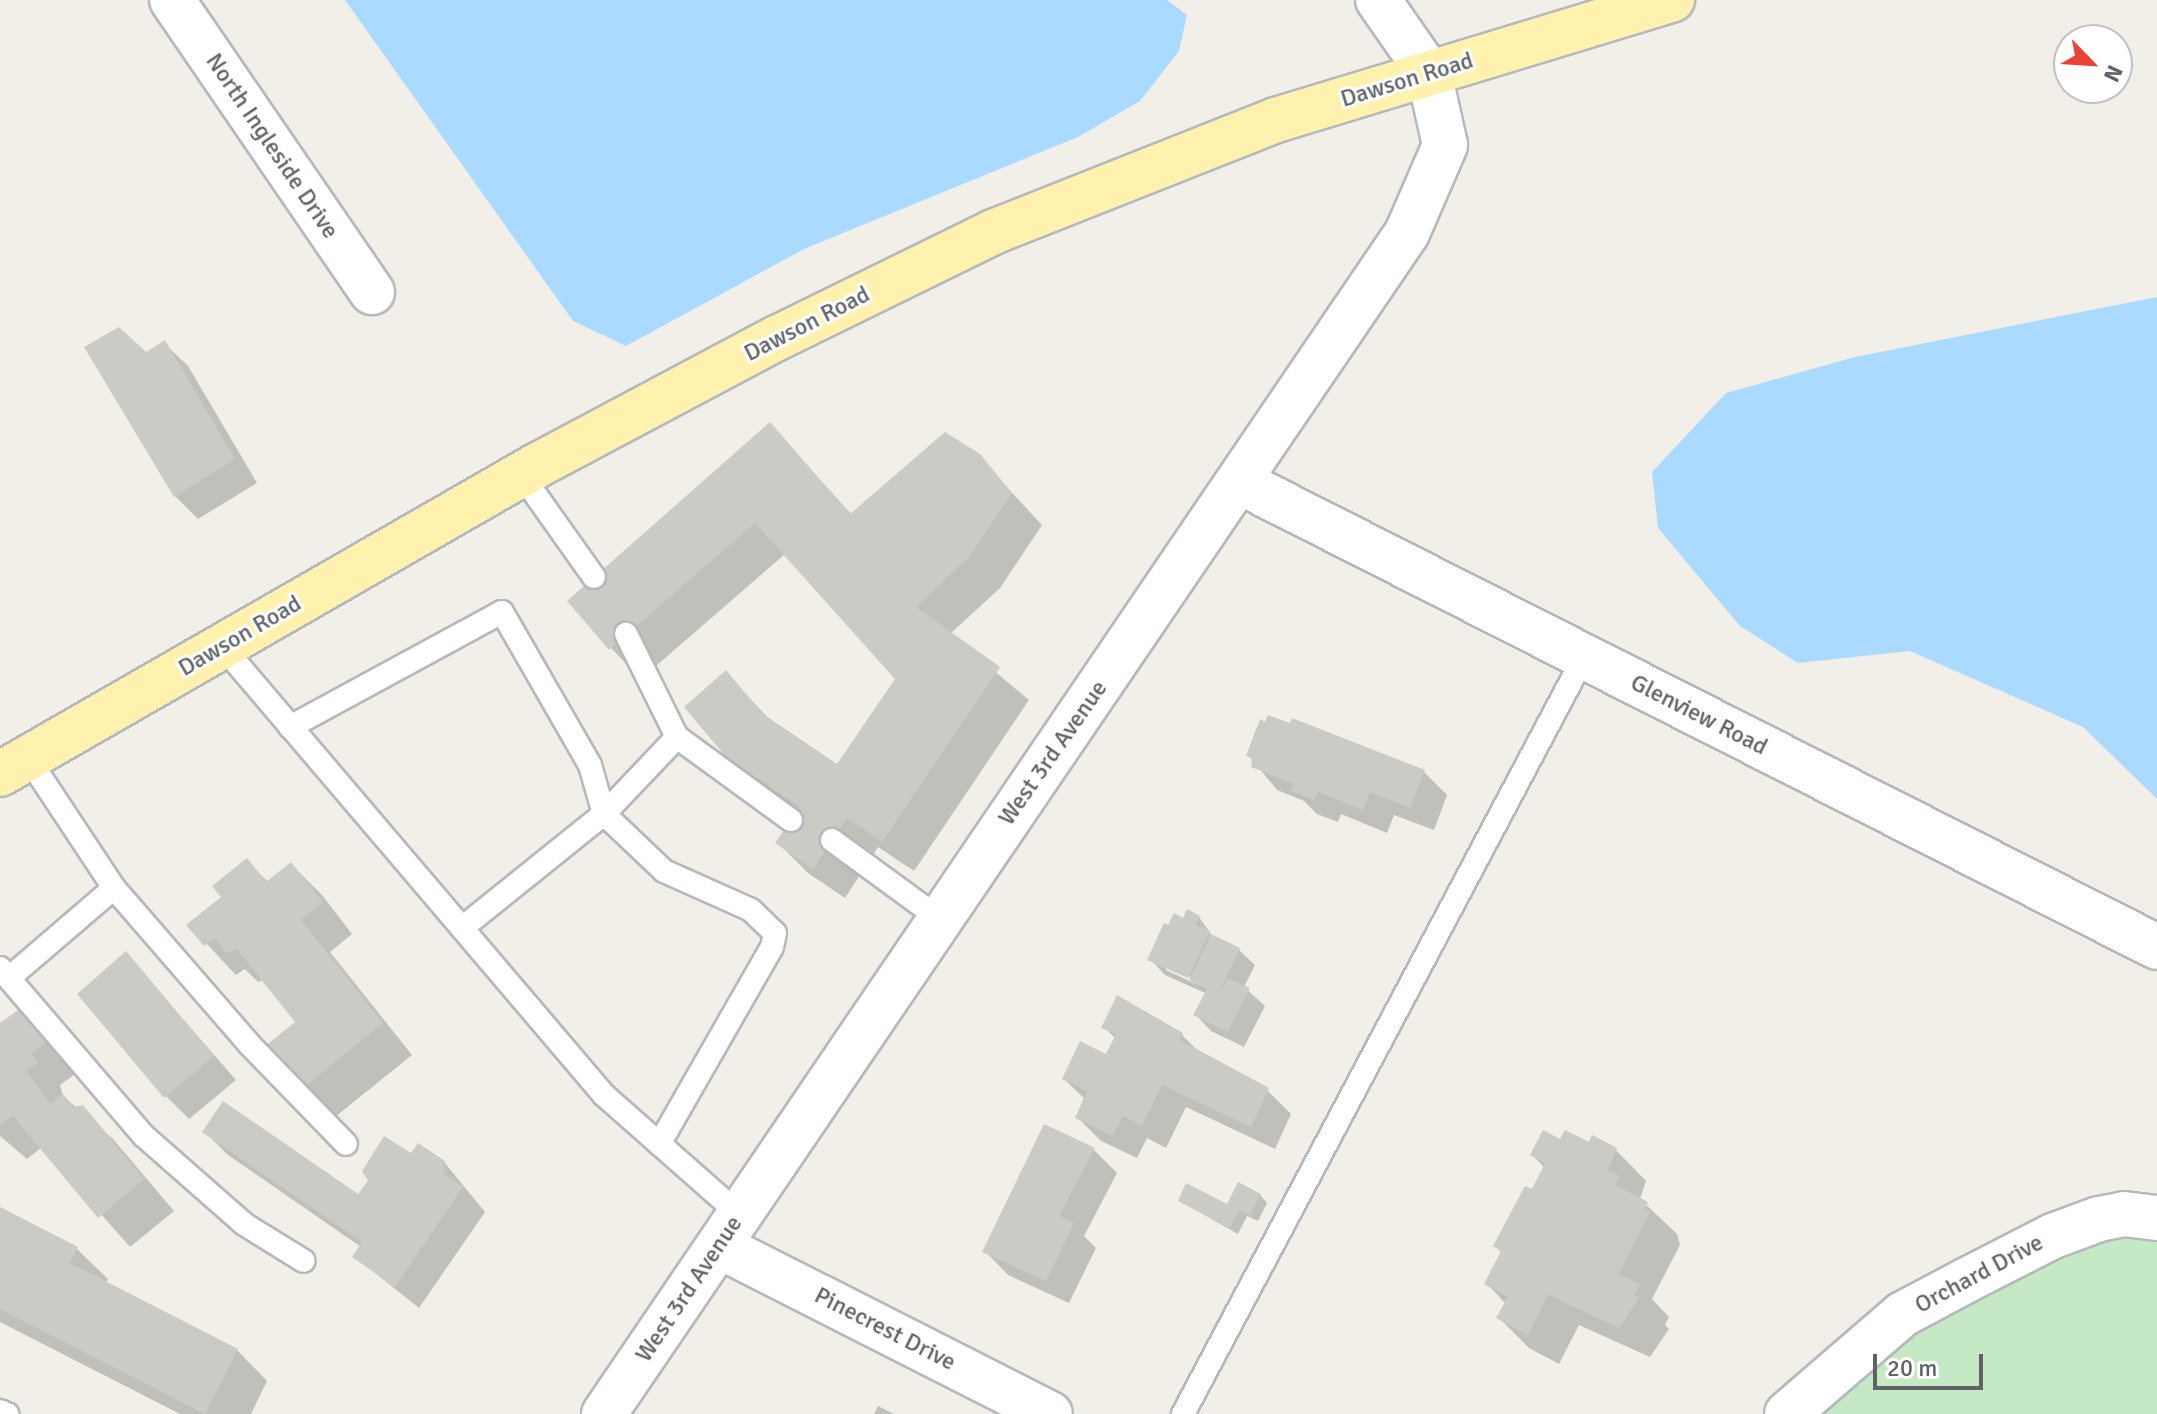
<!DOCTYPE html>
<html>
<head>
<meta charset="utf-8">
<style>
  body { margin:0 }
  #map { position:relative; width:2157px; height:1414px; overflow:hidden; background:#f1efe8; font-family:Signika,sans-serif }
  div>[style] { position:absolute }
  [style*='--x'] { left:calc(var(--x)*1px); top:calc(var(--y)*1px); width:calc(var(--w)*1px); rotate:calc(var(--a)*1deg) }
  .green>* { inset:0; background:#c5e8c5 }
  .water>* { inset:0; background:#aadaff }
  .shadow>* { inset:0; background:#0003 }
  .building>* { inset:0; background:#cccac5 }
  .roads { filter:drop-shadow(2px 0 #b5b8bc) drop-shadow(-2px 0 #b5b8bc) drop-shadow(0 2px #b5b8bc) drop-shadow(0 -2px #b5b8bc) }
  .lane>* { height:22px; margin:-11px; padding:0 11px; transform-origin:11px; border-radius:11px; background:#fff }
  .street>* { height:44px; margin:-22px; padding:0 22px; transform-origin:22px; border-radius:22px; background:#fff }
  .secondary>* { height:44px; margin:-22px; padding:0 22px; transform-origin:22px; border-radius:22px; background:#fff }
  .primary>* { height:44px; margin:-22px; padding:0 22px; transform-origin:22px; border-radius:22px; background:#fff2af }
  span { translate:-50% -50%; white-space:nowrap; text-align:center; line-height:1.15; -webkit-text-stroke:6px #fff; paint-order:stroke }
  .street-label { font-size:24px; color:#5f6368 }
  .north { position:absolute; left:2053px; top:24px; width:80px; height:80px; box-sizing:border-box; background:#fff; border:2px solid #bfc1c3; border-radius:50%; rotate:115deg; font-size:22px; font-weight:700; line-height:32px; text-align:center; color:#5f6368 }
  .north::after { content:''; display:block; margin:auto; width:28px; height:36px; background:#ea4335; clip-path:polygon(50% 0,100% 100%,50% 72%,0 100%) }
  .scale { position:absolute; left:1873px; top:1354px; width:110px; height:36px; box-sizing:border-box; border:4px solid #5f6368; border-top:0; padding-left:10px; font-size:24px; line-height:28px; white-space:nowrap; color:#5f6368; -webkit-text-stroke:6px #fff; paint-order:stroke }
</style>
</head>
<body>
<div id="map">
  <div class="green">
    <div style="clip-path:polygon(2157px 1221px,2157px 1414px,1790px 1414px,1979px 1276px)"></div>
  </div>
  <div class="water">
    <div style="clip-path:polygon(345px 0,1167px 0,1187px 15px,1179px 51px,1140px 101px,1078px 137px,804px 249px,626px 346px,573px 321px)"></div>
    <div style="clip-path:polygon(2157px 297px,2157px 799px,2083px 727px,1910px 651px,1798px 663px,1740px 626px,1658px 528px,1652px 472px,1726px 393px,1855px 357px)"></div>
  </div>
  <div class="shadow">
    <div style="clip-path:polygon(164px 343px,188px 366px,257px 483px,198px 519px,175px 496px,146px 354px)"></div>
    <div style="clip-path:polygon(770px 425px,852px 515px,978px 456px,1042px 525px,1000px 588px,950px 634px,1029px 700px,914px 871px,878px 847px,845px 898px,808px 873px,778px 843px,798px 813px,760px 788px,728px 756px,726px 673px,772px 722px,838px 766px,897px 679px,785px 554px,641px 679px,611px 648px)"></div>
    <div style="clip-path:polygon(1248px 755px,1424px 772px,1447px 795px,1434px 830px,1394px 815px,1387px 833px,1341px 814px,1338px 822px,1317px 814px,1304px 801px,1277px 790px)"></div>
    <div style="clip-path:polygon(247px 861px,268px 882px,291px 864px,322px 895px,352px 934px,330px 952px,412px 1055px,330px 1121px,300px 1091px,298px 1022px,264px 980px,258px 982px,245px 969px,236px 975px,189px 925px,224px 898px)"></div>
    <div style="clip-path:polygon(evenodd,1199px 917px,1213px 937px,1239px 950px,1255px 965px,1244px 987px,1265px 1006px,1244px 1047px,1211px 1031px,1196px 1015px,1205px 993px,1165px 975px,1150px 959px,1169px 928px,1199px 917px,1166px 966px,1198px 980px,1196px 984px,1166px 970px,1166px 966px)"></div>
    <div style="clip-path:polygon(126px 954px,236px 1080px,189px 1119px,166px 1096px)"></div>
    <div style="clip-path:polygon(1118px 998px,1182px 1035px,1200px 1053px,1267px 1090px,1291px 1114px,1275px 1149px,1186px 1107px,1166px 1148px,1147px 1138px,1137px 1158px,1101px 1141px,1077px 1117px,1086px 1100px,1064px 1079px,1107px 1056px,1116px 1039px,1104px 1027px)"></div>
    <div style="clip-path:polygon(20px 1011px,75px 1074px,60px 1085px,63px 1096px,113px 1139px,174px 1211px,130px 1247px,42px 1147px,27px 1159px,0 1136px,0 1026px)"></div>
    <div style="clip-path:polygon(205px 1132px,359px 1197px,412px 1156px,444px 1162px,485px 1212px,419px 1308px,354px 1256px,361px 1247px,228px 1155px)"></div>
    <div style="clip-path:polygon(1561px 1142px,1616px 1150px,1646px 1181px,1640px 1199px,1677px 1234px,1680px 1245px,1652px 1299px,1669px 1317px,1665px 1325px,1669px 1329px,1650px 1357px,1579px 1325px,1559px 1364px,1529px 1348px,1499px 1318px,1506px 1304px,1487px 1284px,1502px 1253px,1495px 1246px,1545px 1168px,1532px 1155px)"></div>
    <div style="clip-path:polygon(1094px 1150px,1117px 1173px,1084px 1236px,1096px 1248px,1069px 1303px,1008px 1275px,985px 1251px)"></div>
    <div style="clip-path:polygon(1260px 1195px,1267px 1203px,1258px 1221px,1247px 1216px,1238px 1234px,1180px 1201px,1228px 1206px)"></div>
    <div style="clip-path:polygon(0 1209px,77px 1249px,108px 1279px,106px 1283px,237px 1350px,267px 1381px,251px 1414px,180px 1414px,0 1322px)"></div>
    <div style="clip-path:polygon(878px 1406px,894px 1414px,874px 1414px)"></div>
  </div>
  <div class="building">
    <div style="clip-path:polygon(119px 327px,146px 352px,165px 340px,235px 459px,174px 497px,84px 347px)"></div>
    <div style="clip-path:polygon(770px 422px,850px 514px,945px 432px,980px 454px,1012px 493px,969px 557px,916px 607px,1000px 667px,882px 842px,847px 818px,813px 869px,775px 843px,800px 807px,727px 758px,684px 707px,726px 670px,763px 714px,837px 764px,895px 679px,755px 523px,609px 650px,567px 601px)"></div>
    <div style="clip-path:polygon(1268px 715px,1290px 723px,1292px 718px,1425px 770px,1410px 808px,1370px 792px,1363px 810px,1318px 792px,1314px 800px,1291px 791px,1294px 784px,1251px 767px,1252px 758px,1246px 756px,1260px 719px,1265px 722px)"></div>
    <div style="clip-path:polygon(247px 858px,266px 882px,291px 862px,323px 902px,301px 920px,383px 1023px,298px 1092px,263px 1048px,295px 1022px,237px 949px,226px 953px,215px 938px,204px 946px,186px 925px,221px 897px,212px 886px)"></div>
    <div style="clip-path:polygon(1187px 909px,1200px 916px,1196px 925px,1210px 931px,1188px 978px,1147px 960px,1164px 923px,1168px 925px,1174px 913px,1183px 918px)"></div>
    <div style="clip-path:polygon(1211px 934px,1240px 948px,1218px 995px,1228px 978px,1250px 988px,1228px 1032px,1193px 1015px,1207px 989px,1189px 980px)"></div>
    <div style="clip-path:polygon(126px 951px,214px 1056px,164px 1098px,77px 994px)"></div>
    <div style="clip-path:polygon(1117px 995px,1183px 1033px,1180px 1040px,1269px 1088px,1251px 1127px,1162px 1085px,1142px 1126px,1123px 1116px,1113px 1136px,1075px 1118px,1087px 1091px,1062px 1079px,1080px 1041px,1106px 1054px,1116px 1034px,1101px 1028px)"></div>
    <div style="clip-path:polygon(21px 1008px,46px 1043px,31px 1054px,38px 1063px,26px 1071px,50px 1103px,63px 1094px,73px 1107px,83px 1105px,144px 1179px,98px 1218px,13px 1116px,0 1126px,0 1023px)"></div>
    <div style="clip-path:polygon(223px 1101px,358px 1194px,368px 1181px,362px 1171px,384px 1136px,411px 1153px,418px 1143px,445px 1161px,443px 1173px,463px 1187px,395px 1287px,352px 1257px,362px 1242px,202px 1132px)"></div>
    <div style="clip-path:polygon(1044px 1124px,1095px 1148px,1059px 1216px,1074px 1223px,1046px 1281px,982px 1252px)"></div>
    <div style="clip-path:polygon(1543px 1130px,1560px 1139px,1565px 1130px,1589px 1142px,1592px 1135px,1617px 1148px,1608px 1171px,1620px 1176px,1615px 1185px,1648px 1202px,1644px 1209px,1650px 1212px,1619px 1274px,1640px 1284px,1634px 1295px,1640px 1297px,1619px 1328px,1548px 1295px,1528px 1335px,1496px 1318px,1508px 1297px,1484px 1284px,1501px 1251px,1493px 1246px,1525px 1186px,1532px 1189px,1545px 1163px,1530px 1155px)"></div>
    <div style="clip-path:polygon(1238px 1182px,1261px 1194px,1250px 1215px,1239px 1210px,1230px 1228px,1178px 1201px,1186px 1183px,1227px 1204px)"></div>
    <div style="clip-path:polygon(0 1207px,78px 1247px,70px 1263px,238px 1349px,205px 1414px,0 1309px)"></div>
  </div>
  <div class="roads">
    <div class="lane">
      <div style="--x:521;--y:474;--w:126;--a:54.7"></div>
      <div style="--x:222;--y:646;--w:590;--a:49.61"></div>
      <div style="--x:604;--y:1095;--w:181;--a:41.4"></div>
      <div style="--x:290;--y:727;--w:241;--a:-28.5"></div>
      <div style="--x:502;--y:612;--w:177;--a:60.1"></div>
      <div style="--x:590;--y:765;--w:51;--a:74.1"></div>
      <div style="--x:604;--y:814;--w:83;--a:43.5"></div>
      <div style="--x:664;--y:871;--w:95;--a:24.1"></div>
      <div style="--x:751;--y:910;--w:33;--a:44"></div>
      <div style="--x:775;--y:933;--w:14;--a:102"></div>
      <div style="--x:772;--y:947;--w:227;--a:119.8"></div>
      <div style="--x:677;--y:737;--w:141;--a:36.1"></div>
      <div style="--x:832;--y:840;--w:134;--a:36.2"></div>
      <div style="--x:114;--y:888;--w:206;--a:49.1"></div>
      <div style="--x:249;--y:1044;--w:139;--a:45.9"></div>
      <div style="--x:462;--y:928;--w:182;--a:-38.8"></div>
      <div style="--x:604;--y:814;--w:106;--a:-46.5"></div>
      <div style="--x:677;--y:737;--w:115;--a:-116.3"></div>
      <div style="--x:0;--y:968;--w:221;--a:49.4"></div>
      <div style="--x:144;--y:1136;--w:133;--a:41.3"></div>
      <div style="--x:244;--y:1224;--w:70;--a:31.7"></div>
      <div style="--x:9;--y:978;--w:138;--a:-40.6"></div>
      <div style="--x:114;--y:888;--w:156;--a:-123.5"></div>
      <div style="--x:0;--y:1411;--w:8;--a:23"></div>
      <div style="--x:1183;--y:1414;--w:857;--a:-62.09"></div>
    </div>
    <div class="street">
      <div style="--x:172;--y:0;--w:354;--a:55.6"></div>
      <div style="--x:1240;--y:482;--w:1028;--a:26.89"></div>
      <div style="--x:719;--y:1246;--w:371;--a:26.9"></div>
      <div style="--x:1787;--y:1414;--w:153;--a:-40.8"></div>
      <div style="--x:1903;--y:1314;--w:70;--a:-28"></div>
      <div style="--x:1965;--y:1281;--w:99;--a:-27.1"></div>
      <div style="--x:2053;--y:1236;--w:49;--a:-20.3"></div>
      <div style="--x:2099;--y:1219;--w:25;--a:-11"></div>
      <div style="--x:2124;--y:1214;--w:33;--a:7"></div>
    </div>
    <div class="secondary">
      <div style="--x:604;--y:1414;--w:1428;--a:-55.79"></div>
      <div style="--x:1407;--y:233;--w:96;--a:-66.6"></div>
      <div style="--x:1445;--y:145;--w:74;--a:-102.5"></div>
      <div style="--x:1429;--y:73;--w:89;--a:-124.9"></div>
    </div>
    <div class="primary">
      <div style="--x:0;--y:774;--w:618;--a:-29.88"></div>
      <div style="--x:536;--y:466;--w:273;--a:-28"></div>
      <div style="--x:777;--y:338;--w:241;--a:-26.1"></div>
      <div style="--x:993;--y:232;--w:304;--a:-21.6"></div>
      <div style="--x:1276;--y:120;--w:414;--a:-16.9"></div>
    </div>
  </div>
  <div class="street-label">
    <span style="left:1407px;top:80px;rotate:-17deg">Dawson Road</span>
    <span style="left:272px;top:146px;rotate:56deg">North Ingleside Drive</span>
    <span style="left:807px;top:324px;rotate:-27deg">Dawson Road</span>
    <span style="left:240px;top:636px;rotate:-30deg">Dawson Road</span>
    <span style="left:1699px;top:715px;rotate:27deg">Glenview Road</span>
    <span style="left:1053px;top:753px;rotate:-55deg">West 3rd Avenue</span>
    <span style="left:1979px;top:1274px;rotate:-28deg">Orchard Drive</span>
    <span style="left:689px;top:1289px;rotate:-56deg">West 3rd Avenue</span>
    <span style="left:885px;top:1329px;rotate:27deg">Pinecrest Drive</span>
  </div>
  <div class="north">N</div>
  <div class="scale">20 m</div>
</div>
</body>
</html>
